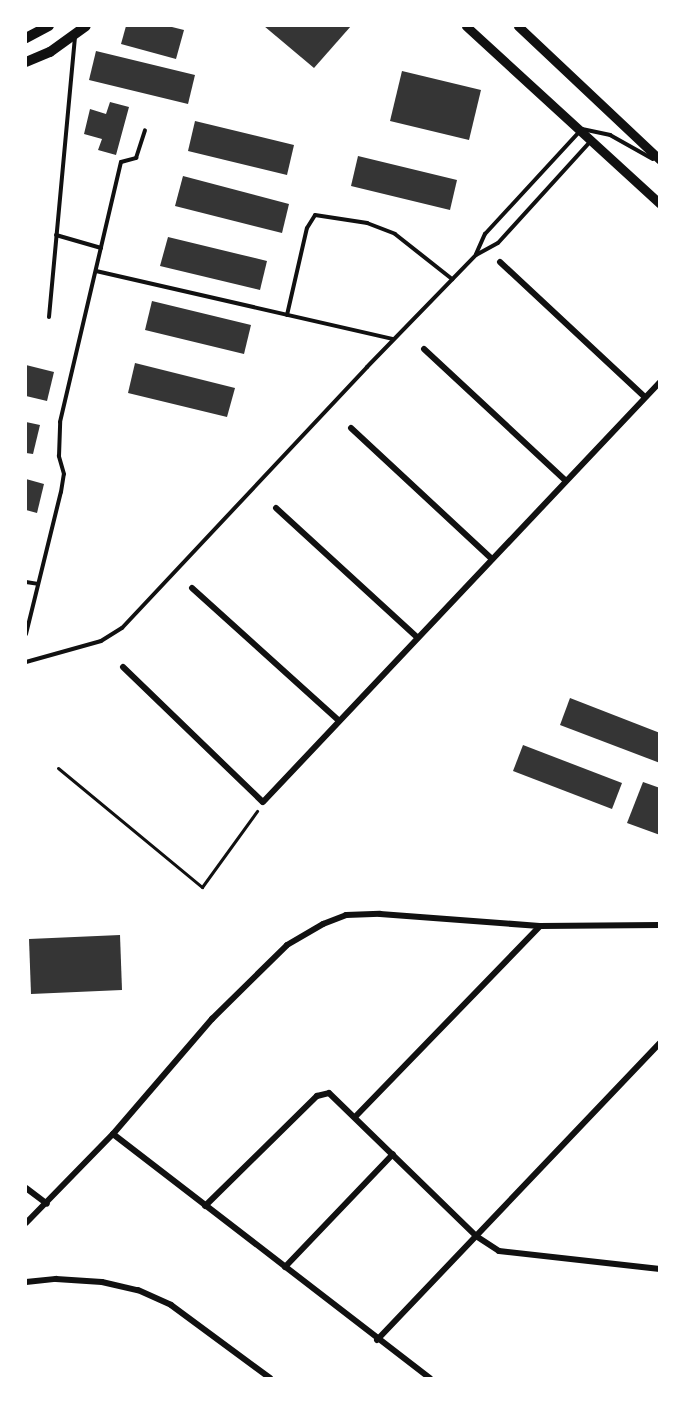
<!DOCTYPE html>
<html>
<head>
<meta charset="utf-8">
<style>
  body { margin:0 }
  #map { position:relative; width:685px; height:1404px; overflow:hidden; background:#fff; font-family:Helvetica,sans-serif }
  div>[style] { position:absolute }
  [style*='--x'] { left:calc(var(--x)*1px); top:calc(var(--y)*1px); width:calc(var(--w)*1px); rotate:calc(var(--a)*1deg) }
  .building>* { inset:0; background:#353535 }
  .path>* { height:3px; margin:-1.5px; padding:0 1.5px; transform-origin:1.5px; border-radius:1.5px; background:#111 }
  .service>* { height:4px; margin:-2px; padding:0 2px; transform-origin:2px; border-radius:2px; background:#111 }
  .minor>* { height:6px; margin:-3px; padding:0 3px; transform-origin:3px; border-radius:3px; background:#111 }
  .tertiary>* { height:9px; margin:-4.5px; padding:0 4.5px; transform-origin:4.5px; border-radius:4.5px; background:#111 }
  .secondary>* { height:10px; margin:-5px; padding:0 5px; transform-origin:5px; border-radius:5px; background:#111 }
  span { translate:-50% -50%; white-space:nowrap; text-align:center; line-height:1.15; -webkit-text-stroke:4.5px #fff; paint-order:stroke }
  .frame { position:absolute; inset:0; border:27px solid #fff; pointer-events:none }
</style>
</head>
<body>
<div id="map">
  <div class="building">
    <div style="clip-path:polygon(126px 26px,168px 26px,184px 30px,176px 59px,121px 44px)"></div>
    <div style="clip-path:polygon(264px 26px,351px 26px,314px 68px)"></div>
    <div style="clip-path:polygon(96px 51px,195px 75px,188px 104px,89px 80px)"></div>
    <div style="clip-path:polygon(402px 71px,481px 90px,469px 140px,390px 121px)"></div>
    <div style="clip-path:polygon(110px 102px,129px 107px,116px 155px,98px 150px,102px 139px,84px 134px,90px 109px,106px 114px)"></div>
    <div style="clip-path:polygon(195px 121px,294px 145px,287px 175px,188px 151px)"></div>
    <div style="clip-path:polygon(358px 156px,457px 180px,450px 210px,351px 186px)"></div>
    <div style="clip-path:polygon(183px 176px,289px 204px,282px 233px,175px 206px)"></div>
    <div style="clip-path:polygon(168px 237px,267px 261px,260px 290px,160px 266px)"></div>
    <div style="clip-path:polygon(152px 301px,251px 325px,244px 354px,145px 330px)"></div>
    <div style="clip-path:polygon(135px 363px,235px 388px,227px 417px,128px 393px)"></div>
    <div style="clip-path:polygon(26px 365px,54px 372px,47px 401px,26px 396px)"></div>
    <div style="clip-path:polygon(26px 422px,40px 425px,33px 454px,26px 453px)"></div>
    <div style="clip-path:polygon(26px 479px,44px 484px,37px 513px,26px 510px)"></div>
    <div style="clip-path:polygon(570px 698px,660px 733px,660px 763px,560px 725px)"></div>
    <div style="clip-path:polygon(523px 745px,622px 783px,612px 809px,513px 771px)"></div>
    <div style="clip-path:polygon(643px 782px,660px 788px,660px 835px,627px 823px)"></div>
    <div style="clip-path:polygon(120px 935px,122px 990px,31px 994px,29px 939px)"></div>
  </div>
  <div class="path">
    <div style="--x:660;--y:126;--w:5;--a:90"></div>
    <div style="--x:58;--y:768;--w:187;--a:39.6"></div>
    <div style="--x:202;--y:887;--w:94;--a:-54.1"></div>
  </div>
  <div class="service">
    <div style="--x:56;--y:235;--w:47;--a:16.1"></div>
    <div style="--x:476;--y:254;--w:22;--a:-66"></div>
    <div style="--x:485;--y:234;--w:143;--a:-47.3"></div>
    <div style="--x:582;--y:129;--w:29;--a:12"></div>
    <div style="--x:610;--y:135;--w:49;--a:29.2"></div>
    <div style="--x:96;--y:271;--w:304;--a:12.9"></div>
    <div style="--x:287;--y:315;--w:89;--a:-77.1"></div>
    <div style="--x:307;--y:228;--w:15;--a:-58"></div>
    <div style="--x:315;--y:215;--w:53;--a:8.7"></div>
    <div style="--x:367;--y:223;--w:30;--a:21"></div>
    <div style="--x:395;--y:234;--w:73;--a:38.3"></div>
    <div style="--x:49;--y:317;--w:280;--a:-84.7"></div>
    <div style="--x:26;--y:582;--w:12;--a:9"></div>
    <div style="--x:26;--y:634;--w:146;--a:-76.2"></div>
    <div style="--x:61;--y:492;--w:18;--a:-81"></div>
    <div style="--x:64;--y:474;--w:19;--a:-106"></div>
    <div style="--x:59;--y:456;--w:34;--a:-88"></div>
    <div style="--x:60;--y:422;--w:267;--a:-76.8"></div>
    <div style="--x:121;--y:162;--w:16;--a:-15"></div>
    <div style="--x:136;--y:158;--w:29;--a:-72"></div>
    <div style="--x:26;--y:662;--w:78;--a:-15.6"></div>
    <div style="--x:101;--y:641;--w:25;--a:-32"></div>
    <div style="--x:122;--y:628;--w:358;--a:-46.8"></div>
    <div style="--x:367;--y:367;--w:156;--a:-45.8"></div>
    <div style="--x:476;--y:255;--w:25;--a:-29"></div>
    <div style="--x:498;--y:243;--w:137;--a:-47.7"></div>
  </div>
  <div class="minor">
    <div style="--x:500;--y:262;--w:198;--a:43"></div>
    <div style="--x:424;--y:349;--w:192;--a:42.9"></div>
    <div style="--x:351;--y:428;--w:192;--a:42.9"></div>
    <div style="--x:276;--y:508;--w:191;--a:42.5"></div>
    <div style="--x:192;--y:588;--w:197;--a:42.1"></div>
    <div style="--x:123;--y:667;--w:194;--a:44"></div>
    <div style="--x:263;--y:802;--w:578;--a:-46.61"></div>
    <div style="--x:356;--y:1116;--w:264;--a:-45.9"></div>
    <div style="--x:113;--y:1134;--w:400;--a:37.6"></div>
    <div style="--x:26;--y:1188;--w:26;--a:37"></div>
    <div style="--x:205;--y:1206;--w:157;--a:-44.5"></div>
    <div style="--x:317;--y:1096;--w:12;--a:-14"></div>
    <div style="--x:329;--y:1093;--w:205;--a:44.2"></div>
    <div style="--x:476;--y:1236;--w:27;--a:33"></div>
    <div style="--x:499;--y:1251;--w:162;--a:6.4"></div>
    <div style="--x:26;--y:1223;--w:124;--a:-45.7"></div>
    <div style="--x:113;--y:1134;--w:152;--a:-49.3"></div>
    <div style="--x:212;--y:1019;--w:105;--a:-44.6"></div>
    <div style="--x:287;--y:945;--w:42;--a:-30.3"></div>
    <div style="--x:323;--y:924;--w:25;--a:-21"></div>
    <div style="--x:346;--y:915;--w:34;--a:-2"></div>
    <div style="--x:380;--y:914;--w:160;--a:4.3"></div>
    <div style="--x:540;--y:926;--w:120;--a:-0.5"></div>
    <div style="--x:285;--y:1267;--w:156;--a:-46.3"></div>
    <div style="--x:26;--y:1282;--w:30;--a:-6"></div>
    <div style="--x:56;--y:1279;--w:46;--a:3.7"></div>
    <div style="--x:102;--y:1282;--w:37;--a:13"></div>
    <div style="--x:138;--y:1290;--w:36;--a:24"></div>
    <div style="--x:171;--y:1305;--w:123;--a:36.4"></div>
    <div style="--x:377;--y:1340;--w:410;--a:-46.4"></div>
  </div>
  <div class="tertiary">
    <div style="--x:466;--y:26;--w:263;--a:42.5"></div>
    <div style="--x:518;--y:26;--w:195;--a:43.3"></div>
  </div>
  <div class="secondary">
    <div style="--x:26;--y:38;--w:26;--a:-28"></div>
    <div style="--x:26;--y:62;--w:26;--a:-23"></div>
    <div style="--x:50;--y:52;--w:44;--a:-35.8"></div>
  </div>
  <div class="frame"></div>
</div>
</body>
</html>
